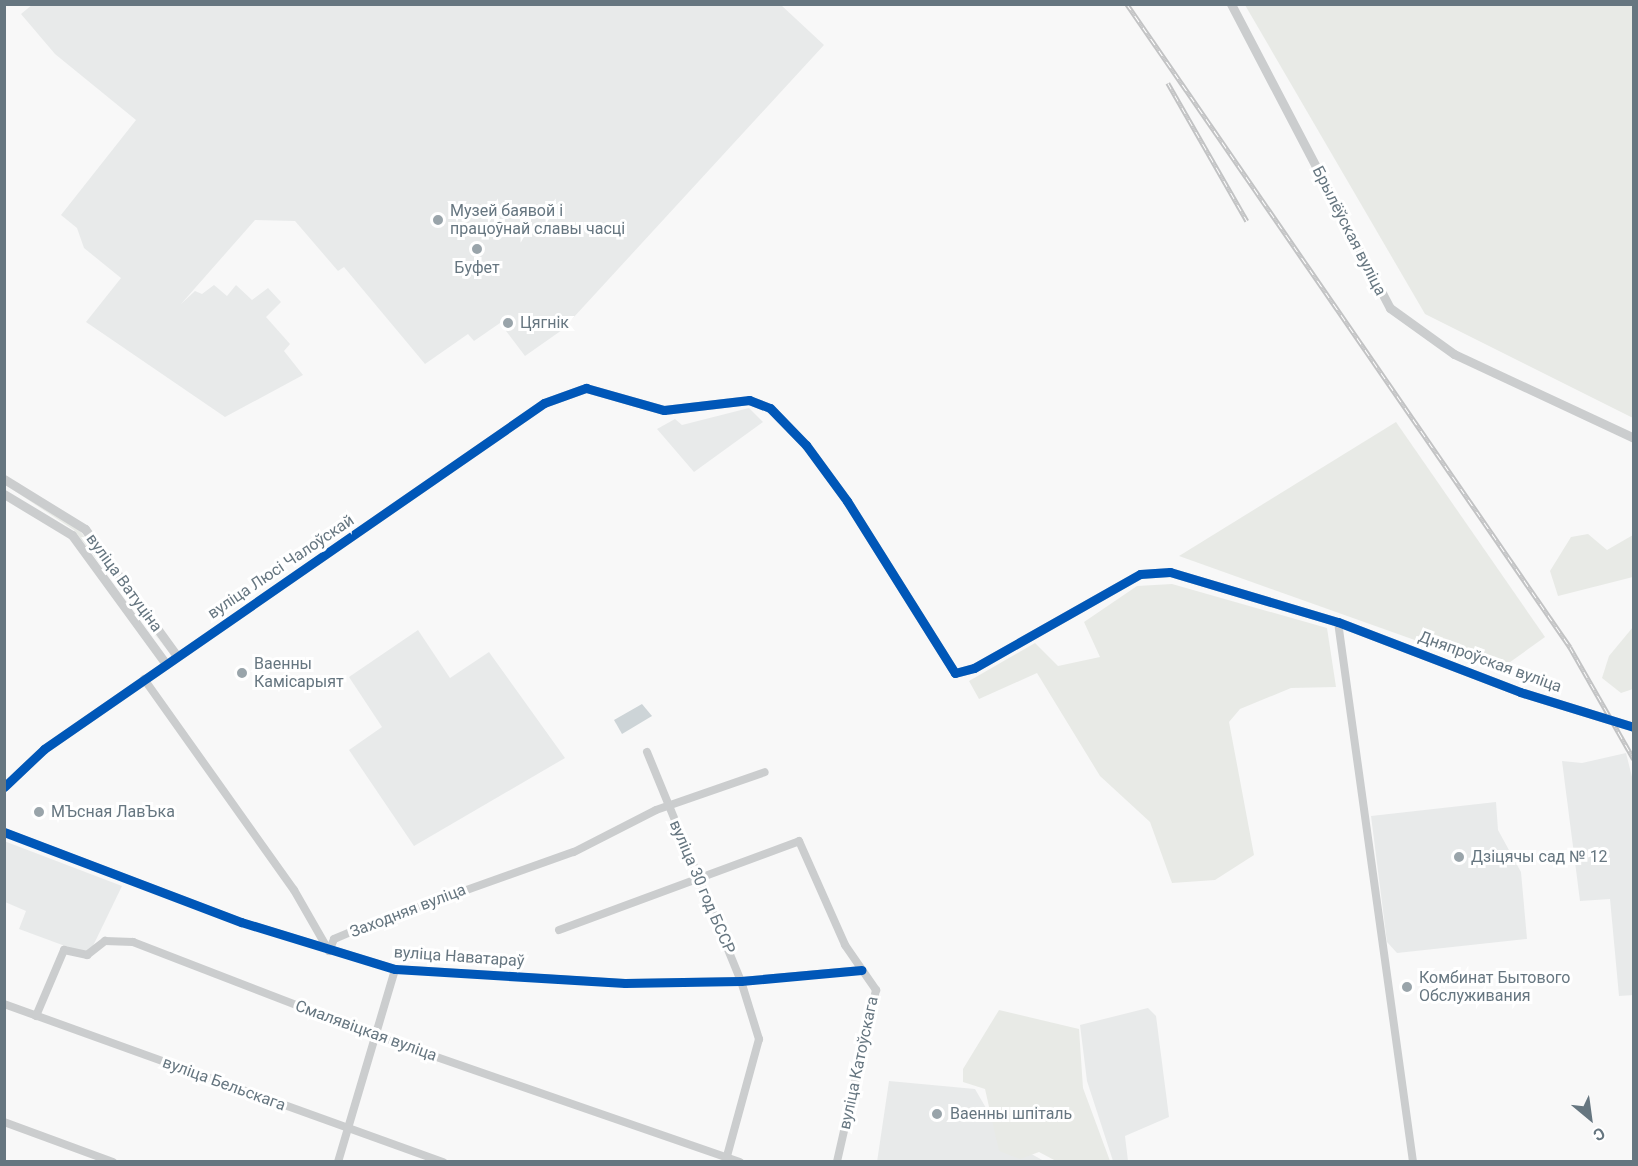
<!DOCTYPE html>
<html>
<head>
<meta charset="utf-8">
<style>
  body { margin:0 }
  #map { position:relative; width:1638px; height:1166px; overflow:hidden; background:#f8f8f8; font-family:Roboto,sans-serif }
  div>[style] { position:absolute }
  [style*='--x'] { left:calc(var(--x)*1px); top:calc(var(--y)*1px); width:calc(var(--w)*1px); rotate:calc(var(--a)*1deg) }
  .built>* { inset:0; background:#e8eaea }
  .green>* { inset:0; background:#e8eae6 }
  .water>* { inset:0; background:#cdd4d7 }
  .minor>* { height:8px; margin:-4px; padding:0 4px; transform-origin:4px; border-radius:4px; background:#cbcdce }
  .tertiary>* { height:9px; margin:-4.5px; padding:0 4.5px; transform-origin:4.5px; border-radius:4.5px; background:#cbcdce }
  .rail>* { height:4.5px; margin-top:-2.25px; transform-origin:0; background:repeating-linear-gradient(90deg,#fff 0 7px,#c2c3c4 0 14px); box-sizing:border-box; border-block:2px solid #c2c3c4 }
  .cycleway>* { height:9px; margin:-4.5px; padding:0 4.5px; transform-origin:4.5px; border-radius:4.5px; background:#0057b8 }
  .dots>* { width:16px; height:16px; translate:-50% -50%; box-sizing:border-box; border:3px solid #fff; border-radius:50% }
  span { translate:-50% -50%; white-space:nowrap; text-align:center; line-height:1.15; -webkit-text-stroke:6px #fff; paint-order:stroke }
  .poi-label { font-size:16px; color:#667680 }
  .left { translate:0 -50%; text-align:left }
  .street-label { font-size:16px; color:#667680 }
  .frame { position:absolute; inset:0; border:6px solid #667680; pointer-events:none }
  .north { position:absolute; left:1560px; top:1088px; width:60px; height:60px; -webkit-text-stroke:4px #fff; paint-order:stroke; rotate:151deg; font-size:16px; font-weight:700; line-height:24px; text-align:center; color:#667680 }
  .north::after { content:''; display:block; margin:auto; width:21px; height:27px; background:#667680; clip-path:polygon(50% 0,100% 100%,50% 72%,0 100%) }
</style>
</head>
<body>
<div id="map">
  <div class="built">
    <div style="clip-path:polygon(33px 4px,781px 5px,824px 45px,562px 330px,525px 356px,500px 323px,474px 341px,468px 334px,425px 364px,344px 267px,338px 271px,295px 221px,255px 220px,181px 304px,195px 291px,202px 294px,214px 285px,227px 296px,236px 285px,252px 300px,268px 288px,281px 302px,266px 317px,290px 344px,284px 351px,303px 375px,225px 417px,86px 322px,121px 278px,84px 248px,77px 228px,61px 215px,136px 120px,55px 54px,21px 14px)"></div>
    <div style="clip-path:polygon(749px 408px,763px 422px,694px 472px,657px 429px,675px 419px,682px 425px)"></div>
    <div style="clip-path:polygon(418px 630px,450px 678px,489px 652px,565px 758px,414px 846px,349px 750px,382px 727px,349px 677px)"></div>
    <div style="clip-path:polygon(1626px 753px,1634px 785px,1634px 995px,1619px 996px,1610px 899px,1580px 901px,1562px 761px,1582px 763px)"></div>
    <div style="clip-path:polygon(1496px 802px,1498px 830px,1521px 872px,1527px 939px,1397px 953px,1387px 942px,1371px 816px)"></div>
    <div style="clip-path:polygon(4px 841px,122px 886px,92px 948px,84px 953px,19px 929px,26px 911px,5px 902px)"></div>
    <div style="clip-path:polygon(1148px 1008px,1156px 1016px,1169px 1117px,1125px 1136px,1128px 1161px,1113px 1161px,1087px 1081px,1080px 1025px)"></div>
    <div style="clip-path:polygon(889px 1081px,975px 1089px,1004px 1139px,1044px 1161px,877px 1162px)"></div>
  </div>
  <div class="green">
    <div style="clip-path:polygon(1245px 5px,1633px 5px,1633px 418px,1425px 314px)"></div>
    <div style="clip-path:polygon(1396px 422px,1545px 637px,1499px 670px,1179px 556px)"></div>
    <div style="clip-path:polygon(4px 484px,78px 528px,166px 649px,74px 530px)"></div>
    <div style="clip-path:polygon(1588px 534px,1607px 550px,1633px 535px,1633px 577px,1558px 596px,1550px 571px,1571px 537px)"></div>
    <div style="clip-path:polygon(1172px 584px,1327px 628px,1336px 687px,1291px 688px,1240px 709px,1229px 722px,1254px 855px,1215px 880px,1172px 883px,1150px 822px,1100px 776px,1037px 673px,979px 699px,969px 681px,1035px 643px,1058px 666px,1100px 657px,1084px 622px,1137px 586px)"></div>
    <div style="clip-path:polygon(1633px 627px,1633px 689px,1621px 693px,1602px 678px,1609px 656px)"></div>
    <div style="clip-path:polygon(999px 1010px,1079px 1029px,1083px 1088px,1110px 1161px,1056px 1161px,1039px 1152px,1020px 1159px,999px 1151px,985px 1089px,963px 1082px,963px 1069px)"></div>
  </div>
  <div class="water">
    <div style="clip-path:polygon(642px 704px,652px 716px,622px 734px,614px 720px)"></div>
  </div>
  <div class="minor">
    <div style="--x:1338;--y:622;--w:545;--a:82.09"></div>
    <div style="--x:144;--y:679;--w:259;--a:54.6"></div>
    <div style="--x:294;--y:890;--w:70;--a:60.2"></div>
    <div style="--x:647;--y:752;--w:248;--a:67.7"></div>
    <div style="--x:741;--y:981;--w:61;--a:72.8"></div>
    <div style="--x:759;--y:1039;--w:125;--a:105.3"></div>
    <div style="--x:4;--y:832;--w:254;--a:20.8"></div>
    <div style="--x:241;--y:922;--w:161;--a:17"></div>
    <div style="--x:395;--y:969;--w:230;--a:3.5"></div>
    <div style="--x:625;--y:983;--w:116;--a:-1"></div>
    <div style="--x:741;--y:981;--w:121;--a:-5.2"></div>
    <div style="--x:559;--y:930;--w:256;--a:-20.3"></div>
    <div style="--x:799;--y:841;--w:114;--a:66.1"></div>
    <div style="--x:845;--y:945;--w:55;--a:55.4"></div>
    <div style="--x:876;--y:990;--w:176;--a:102.8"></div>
    <div style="--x:329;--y:951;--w:13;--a:-67"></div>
    <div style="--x:334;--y:939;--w:28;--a:-23"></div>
    <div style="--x:360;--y:928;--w:227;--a:-19.6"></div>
    <div style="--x:574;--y:852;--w:92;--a:-27.1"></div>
    <div style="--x:656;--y:810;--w:115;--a:-19.2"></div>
    <div style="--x:4;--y:1004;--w:467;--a:19.8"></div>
    <div style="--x:36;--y:1016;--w:72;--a:-67"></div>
    <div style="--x:64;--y:950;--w:24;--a:12"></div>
    <div style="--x:87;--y:955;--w:23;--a:-38"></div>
    <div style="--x:105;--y:941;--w:28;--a:2"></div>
    <div style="--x:133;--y:942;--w:261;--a:21.1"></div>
    <div style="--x:376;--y:1036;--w:385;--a:19.1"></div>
    <div style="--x:4;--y:1122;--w:116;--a:20.2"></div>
    <div style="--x:338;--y:1162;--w:201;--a:-73.5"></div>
  </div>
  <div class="tertiary">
    <div style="--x:1231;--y:4;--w:343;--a:62.4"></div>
    <div style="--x:1390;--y:308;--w:79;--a:35.7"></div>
    <div style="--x:1454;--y:354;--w:199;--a:25"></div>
    <div style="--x:4;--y:479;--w:95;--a:31.7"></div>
    <div style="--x:85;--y:529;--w:157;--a:54.1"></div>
    <div style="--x:4;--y:494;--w:79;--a:31.1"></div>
    <div style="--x:72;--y:535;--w:160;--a:53.9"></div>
    <div style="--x:4;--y:787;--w:55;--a:-43.5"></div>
    <div style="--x:44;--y:749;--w:608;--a:-34.68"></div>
    <div style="--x:544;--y:403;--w:45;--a:-19.7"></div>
    <div style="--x:586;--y:388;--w:81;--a:15.8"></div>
    <div style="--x:664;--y:410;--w:86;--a:-6.7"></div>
    <div style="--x:749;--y:400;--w:22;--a:21"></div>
    <div style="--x:770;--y:408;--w:52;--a:45.8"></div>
    <div style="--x:806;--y:445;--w:69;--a:53.8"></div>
    <div style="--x:847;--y:501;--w:203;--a:57.9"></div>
    <div style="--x:955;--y:673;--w:20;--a:-15"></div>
    <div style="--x:974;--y:668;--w:191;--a:-29.5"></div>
    <div style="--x:1140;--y:574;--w:30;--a:-4"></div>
    <div style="--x:1170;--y:572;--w:175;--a:16.6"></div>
    <div style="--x:1338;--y:622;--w:195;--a:21"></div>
    <div style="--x:1520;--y:692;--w:119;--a:17.1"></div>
  </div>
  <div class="rail">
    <div style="--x:1127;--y:4;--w:781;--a:55.43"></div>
    <div style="--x:1570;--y:647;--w:129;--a:60.3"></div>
    <div style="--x:1168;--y:83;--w:159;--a:60.2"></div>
  </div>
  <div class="cycleway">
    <div style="--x:4;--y:787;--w:55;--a:-43.5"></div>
    <div style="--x:44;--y:749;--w:608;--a:-34.68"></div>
    <div style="--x:544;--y:403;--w:45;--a:-19.7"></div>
    <div style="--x:586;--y:388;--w:81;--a:15.8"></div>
    <div style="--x:664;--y:410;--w:86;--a:-6.7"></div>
    <div style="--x:749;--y:400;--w:22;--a:21"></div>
    <div style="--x:770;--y:408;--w:52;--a:45.8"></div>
    <div style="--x:806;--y:445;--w:69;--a:53.8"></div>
    <div style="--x:847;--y:501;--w:203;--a:57.9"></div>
    <div style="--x:955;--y:673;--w:20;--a:-15"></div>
    <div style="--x:974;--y:668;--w:191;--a:-29.5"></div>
    <div style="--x:1140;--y:574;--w:30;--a:-4"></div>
    <div style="--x:1170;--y:572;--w:175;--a:16.6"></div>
    <div style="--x:1338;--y:622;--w:195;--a:21"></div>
    <div style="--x:1520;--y:692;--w:119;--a:17.1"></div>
    <div style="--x:4;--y:832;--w:254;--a:20.8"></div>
    <div style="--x:241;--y:922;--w:161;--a:17"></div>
    <div style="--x:395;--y:969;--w:230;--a:3.5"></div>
    <div style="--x:625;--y:983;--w:116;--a:-1"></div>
    <div style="--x:741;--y:981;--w:121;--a:-5.2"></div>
  </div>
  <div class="dots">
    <div style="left:438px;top:220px;background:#99a4aa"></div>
    <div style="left:477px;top:249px;background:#99a4aa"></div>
    <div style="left:508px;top:323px;background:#99a4aa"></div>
    <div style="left:242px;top:673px;background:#99a4aa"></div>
    <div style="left:39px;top:812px;background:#99a4aa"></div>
    <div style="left:1459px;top:857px;background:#99a4aa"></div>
    <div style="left:1407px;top:987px;background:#99a4aa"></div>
    <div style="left:937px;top:1114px;background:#99a4aa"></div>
  </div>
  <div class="poi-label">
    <span class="left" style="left:450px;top:220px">Музей баявой і<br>працоўнай славы часці</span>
    <span style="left:477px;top:268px">Буфет</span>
    <span class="left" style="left:520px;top:323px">Цягнік</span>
    <span class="left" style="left:254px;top:673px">Ваенны<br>Камісарыят</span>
    <span class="left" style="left:51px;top:812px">МЪсная ЛавЪка</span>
    <span class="left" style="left:1471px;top:857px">Дзіцячы сад № 12</span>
    <span class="left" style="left:1419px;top:987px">Комбинат Бытового<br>Обслуживания</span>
    <span class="left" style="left:950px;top:1114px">Ваенны шпіталь</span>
  </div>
  <div class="street-label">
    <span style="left:1349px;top:231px;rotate:63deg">Брылёўская вуліца</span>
    <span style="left:281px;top:567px;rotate:-34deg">вуліца Люсі Чалоўскай</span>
    <span style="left:124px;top:583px;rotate:54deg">вуліца Ватуціна</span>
    <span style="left:1490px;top:662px;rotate:20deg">Дняпроўская вуліца</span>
    <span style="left:702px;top:887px;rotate:67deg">вуліца 30 год БССР</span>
    <span style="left:408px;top:911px;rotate:-21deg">Заходняя вуліца</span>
    <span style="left:459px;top:957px;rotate:4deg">вуліца Наватараў</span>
    <span style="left:366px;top:1031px;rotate:20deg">Смалявіцкая вуліца</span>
    <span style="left:859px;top:1063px;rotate:-78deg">вуліца Катоўскага</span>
    <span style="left:224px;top:1084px;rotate:20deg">вуліца Бельскага</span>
  </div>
  <div class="frame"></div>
  <div class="north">С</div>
</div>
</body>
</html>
